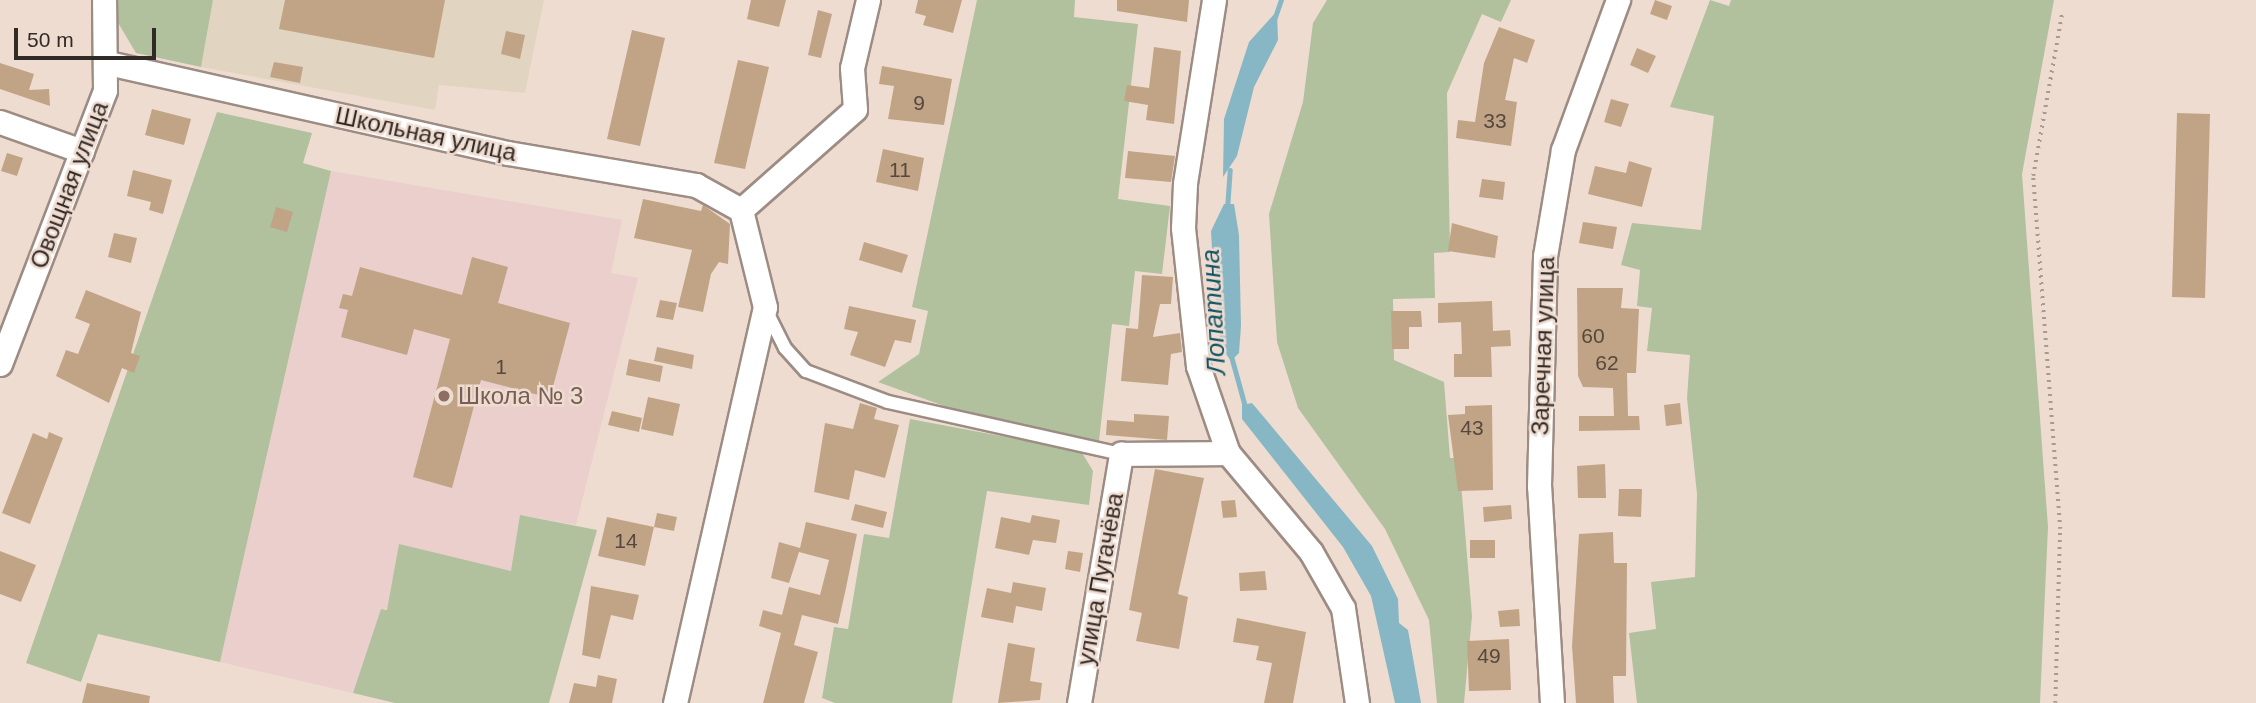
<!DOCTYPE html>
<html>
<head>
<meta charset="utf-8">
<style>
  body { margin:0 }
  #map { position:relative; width:2256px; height:703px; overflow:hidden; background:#efdcd1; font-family:Helvetica,sans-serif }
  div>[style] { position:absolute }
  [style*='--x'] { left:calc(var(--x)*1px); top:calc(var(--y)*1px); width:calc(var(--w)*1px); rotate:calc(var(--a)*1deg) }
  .industrial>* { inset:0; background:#e1d5c1 }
  .education>* { inset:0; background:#eacfcc }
  .green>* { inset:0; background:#b1c09d }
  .water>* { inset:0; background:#87b7c5 }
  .stream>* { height:5px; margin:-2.5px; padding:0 2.5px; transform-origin:2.5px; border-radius:2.5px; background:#87b7c5 }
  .building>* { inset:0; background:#c1a485 }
  .path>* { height:3.5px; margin-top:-1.75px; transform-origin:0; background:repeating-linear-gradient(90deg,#a89a91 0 2px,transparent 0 7px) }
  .roads { filter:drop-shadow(2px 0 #9d8c83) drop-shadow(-2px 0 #9d8c83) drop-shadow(0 2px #9d8c83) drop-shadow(0 -2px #9d8c83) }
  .service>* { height:12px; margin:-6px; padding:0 6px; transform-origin:6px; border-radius:6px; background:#fff }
  .minor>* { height:23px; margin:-11.5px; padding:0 11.5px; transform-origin:11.5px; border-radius:11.5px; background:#fff }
  .dots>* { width:19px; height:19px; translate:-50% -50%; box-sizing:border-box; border:4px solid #efdcd1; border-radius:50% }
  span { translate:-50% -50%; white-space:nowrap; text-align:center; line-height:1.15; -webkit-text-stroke:5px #efdcd1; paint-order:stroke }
  .number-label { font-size:21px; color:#55483e }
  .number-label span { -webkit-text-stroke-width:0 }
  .street-label { font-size:24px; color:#312a26 }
  .education-label { font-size:24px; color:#785e54 }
  .left { translate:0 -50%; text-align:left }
  .water-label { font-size:26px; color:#125464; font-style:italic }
  .scale { position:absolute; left:14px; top:28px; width:142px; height:32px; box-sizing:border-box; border:4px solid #312a26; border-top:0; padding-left:9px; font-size:21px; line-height:24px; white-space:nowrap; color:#312a26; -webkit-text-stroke:5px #efdcd1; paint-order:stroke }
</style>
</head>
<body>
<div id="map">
  <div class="industrial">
    <div style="clip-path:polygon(213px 0,544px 0,525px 93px,439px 85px,435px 110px,201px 67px)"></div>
  </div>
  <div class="education">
    <div style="clip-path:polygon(331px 171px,622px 220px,611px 273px,638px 278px,576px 525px,520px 515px,512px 571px,381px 610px,353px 693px,220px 662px)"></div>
  </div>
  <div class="green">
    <div style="clip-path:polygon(117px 0,213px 0,201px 67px,136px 53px,117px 21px)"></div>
    <div style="clip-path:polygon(977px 0,1075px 0,1074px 17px,1138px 24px,1118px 199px,1170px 206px,1162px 274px,1135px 271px,1129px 326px,1112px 324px,1099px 441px,966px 414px,878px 382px,919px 354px,928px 311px,912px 307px)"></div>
    <div style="clip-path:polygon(1327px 0,1511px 0,1501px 22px,1482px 14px,1447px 93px,1450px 252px,1434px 253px,1435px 298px,1393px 299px,1394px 360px,1444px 382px,1450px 458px,1459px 458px,1472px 616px,1464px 703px,1437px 703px,1429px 620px,1385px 529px,1298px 408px,1277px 342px,1269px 214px,1303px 102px,1313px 23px)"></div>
    <div style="clip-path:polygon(1710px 0,1729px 6px,1731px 0,2054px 0,2022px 174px,2048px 527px,2040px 703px,1637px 703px,1629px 633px,1656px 629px,1651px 582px,1695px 577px,1697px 494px,1687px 398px,1690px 355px,1647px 351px,1652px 308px,1637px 306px,1640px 270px,1621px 265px,1632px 223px,1701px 230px,1714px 116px,1670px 107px)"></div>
    <div style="clip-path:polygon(217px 112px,312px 133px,303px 163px,331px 171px,220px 662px,98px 634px,81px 682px,26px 663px)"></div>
    <div style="clip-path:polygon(910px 419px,1081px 451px,1093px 471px,1089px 505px,987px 491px,952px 703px,835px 703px,822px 698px,834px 627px,848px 629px,864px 534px,889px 538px)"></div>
    <div style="clip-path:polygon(520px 515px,597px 530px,549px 703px,395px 703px,353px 693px,381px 609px,387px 610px,399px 544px,511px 571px)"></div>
  </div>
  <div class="water">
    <div style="clip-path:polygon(1277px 11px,1278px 40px,1254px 87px,1237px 156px,1223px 177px,1224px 119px,1249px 42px)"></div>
    <div style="clip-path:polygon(1224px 204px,1234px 204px,1239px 235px,1241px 326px,1239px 353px,1231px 361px,1221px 347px,1213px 269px,1211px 231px)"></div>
    <div style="clip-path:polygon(1252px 403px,1372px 546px,1398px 599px,1399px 623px,1408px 630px,1421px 703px,1395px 703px,1371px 596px,1343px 547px,1242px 419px,1242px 405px)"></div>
  </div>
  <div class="stream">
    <div style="--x:1275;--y:17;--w:18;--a:-71"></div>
    <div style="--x:1227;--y:209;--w:39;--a:-86"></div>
    <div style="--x:1231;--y:356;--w:56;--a:74.5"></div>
  </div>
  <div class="building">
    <div style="clip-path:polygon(285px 0,445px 0,434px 58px,279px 29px)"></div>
    <div style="clip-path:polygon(751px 0,786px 0,779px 27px,747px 19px)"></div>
    <div style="clip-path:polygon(918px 0,962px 0,953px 33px,923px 25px,926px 16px,915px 13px)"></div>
    <div style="clip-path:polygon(1117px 0,1189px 0,1187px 22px,1117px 11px)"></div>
    <div style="clip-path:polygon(1655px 0,1672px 6px,1667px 20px,1650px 14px)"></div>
    <div style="clip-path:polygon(818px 10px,832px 14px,821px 58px,808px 55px)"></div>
    <div style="clip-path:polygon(1499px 27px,1535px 40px,1527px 63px,1514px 58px,1505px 100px,1517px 102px,1511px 146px,1456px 138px,1458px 120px,1475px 122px,1484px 63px)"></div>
    <div style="clip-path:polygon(632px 30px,665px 38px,640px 146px,607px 139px)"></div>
    <div style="clip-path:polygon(506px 31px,525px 35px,520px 59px,501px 54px)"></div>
    <div style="clip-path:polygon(1154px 47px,1181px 51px,1174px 124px,1146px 120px,1148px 105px,1124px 101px,1127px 85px,1149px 88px)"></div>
    <div style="clip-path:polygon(1637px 48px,1656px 56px,1648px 73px,1630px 65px)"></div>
    <div style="clip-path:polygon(738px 60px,769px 67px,745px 169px,714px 163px)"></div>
    <div style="clip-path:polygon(274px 62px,303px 67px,300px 83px,270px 77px)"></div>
    <div style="clip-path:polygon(0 63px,34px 74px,29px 90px,49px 89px,50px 106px,0 89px)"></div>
    <div style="clip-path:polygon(882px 66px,952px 79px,944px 125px,888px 119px,894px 86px,879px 84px)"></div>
    <div style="clip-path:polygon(1611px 99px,1629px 104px,1621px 127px,1604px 122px)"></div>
    <div style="clip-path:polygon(152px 109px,191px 119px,184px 145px,145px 135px)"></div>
    <div style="clip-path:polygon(2177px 113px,2210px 114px,2205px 298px,2172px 297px)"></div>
    <div style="clip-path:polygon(883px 149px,924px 158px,918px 191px,876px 182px)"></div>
    <div style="clip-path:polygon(1128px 151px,1175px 156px,1171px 182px,1125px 178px)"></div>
    <div style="clip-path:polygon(7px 153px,23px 158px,17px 176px,1px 171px)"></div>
    <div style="clip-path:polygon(1629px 161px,1652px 168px,1642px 207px,1588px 194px,1595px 166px,1626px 173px)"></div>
    <div style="clip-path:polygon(133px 170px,172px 180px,163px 214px,149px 210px,151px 202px,127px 196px)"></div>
    <div style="clip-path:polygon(1482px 179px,1505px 182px,1503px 200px,1479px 197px)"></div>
    <div style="clip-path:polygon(643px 199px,701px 211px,703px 205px,730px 224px,728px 264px,719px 262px,711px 274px,703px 312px,678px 307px,692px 250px,634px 238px)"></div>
    <div style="clip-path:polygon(276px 207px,293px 212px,287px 232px,270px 227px)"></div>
    <div style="clip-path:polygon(1583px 222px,1617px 227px,1613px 249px,1579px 243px)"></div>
    <div style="clip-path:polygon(1452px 223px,1498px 236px,1495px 258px,1448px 251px)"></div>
    <div style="clip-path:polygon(114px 233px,137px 238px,131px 263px,108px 257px)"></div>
    <div style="clip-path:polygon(864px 242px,908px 255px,902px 273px,859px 260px)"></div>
    <div style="clip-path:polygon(472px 257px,508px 267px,498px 303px,570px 323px,550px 398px,481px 380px,452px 488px,413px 477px,450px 339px,414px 329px,407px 355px,341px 337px,348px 310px,339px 308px,343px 294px,352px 296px,360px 267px,462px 295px)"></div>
    <div style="clip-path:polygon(1142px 275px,1173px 277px,1171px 304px,1160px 304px,1153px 337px,1180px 333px,1182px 352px,1171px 354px,1168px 385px,1121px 381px,1126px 328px,1138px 329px)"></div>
    <div style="clip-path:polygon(1577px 288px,1623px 288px,1621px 308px,1639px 309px,1636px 373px,1627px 373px,1628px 416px,1639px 416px,1640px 430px,1579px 431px,1579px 416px,1614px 416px,1613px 388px,1583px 387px,1578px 376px)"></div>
    <div style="clip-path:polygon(86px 290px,141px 312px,131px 353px,140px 356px,134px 373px,122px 368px,109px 403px,56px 376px,66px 350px,78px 354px,90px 324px,75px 318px)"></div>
    <div style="clip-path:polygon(660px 300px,677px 303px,673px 320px,656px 317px)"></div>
    <div style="clip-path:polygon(1492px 301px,1493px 331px,1510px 330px,1511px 346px,1491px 347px,1492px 377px,1454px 377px,1454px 354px,1462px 354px,1461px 322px,1438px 323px,1438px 303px)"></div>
    <div style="clip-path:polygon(849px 306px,916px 320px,911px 343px,895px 340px,885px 367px,850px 355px,858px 332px,844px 329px)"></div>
    <div style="clip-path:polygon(1391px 311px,1421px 311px,1422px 327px,1409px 327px,1409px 349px,1392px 349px)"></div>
    <div style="clip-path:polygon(657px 347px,694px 355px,692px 369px,654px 361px)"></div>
    <div style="clip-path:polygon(629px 359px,663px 366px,660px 382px,626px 375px)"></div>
    <div style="clip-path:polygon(648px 397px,680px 404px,673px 436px,641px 429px)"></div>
    <div style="clip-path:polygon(860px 403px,877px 408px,874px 419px,899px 425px,885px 478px,855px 470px,849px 500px,814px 492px,825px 423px,853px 429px)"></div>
    <div style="clip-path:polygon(1680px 403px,1682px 424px,1666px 426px,1664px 405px)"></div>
    <div style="clip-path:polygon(1492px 405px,1493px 490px,1458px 491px,1448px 415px,1465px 414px,1465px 406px)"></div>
    <div style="clip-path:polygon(612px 411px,642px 418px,639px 432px,608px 425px)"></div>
    <div style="clip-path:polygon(1134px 414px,1169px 416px,1167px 440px,1106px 435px,1107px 420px,1134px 422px)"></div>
    <div style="clip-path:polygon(49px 432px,63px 438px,30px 524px,2px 513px,33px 433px,47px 439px)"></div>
    <div style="clip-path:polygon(1605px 464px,1606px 498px,1578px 498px,1577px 466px)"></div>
    <div style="clip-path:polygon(1155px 469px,1204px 478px,1178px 594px,1188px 597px,1179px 649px,1136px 641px,1142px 613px,1129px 610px)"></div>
    <div style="clip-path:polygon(1619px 489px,1642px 489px,1641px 517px,1618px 516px)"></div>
    <div style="clip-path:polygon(1235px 500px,1237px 517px,1223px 518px,1221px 501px)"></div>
    <div style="clip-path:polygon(855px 504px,887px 512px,883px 528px,851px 520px)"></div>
    <div style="clip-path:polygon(1511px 505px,1512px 519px,1484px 522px,1483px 507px)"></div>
    <div style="clip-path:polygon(657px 513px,677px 517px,674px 531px,654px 527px)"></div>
    <div style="clip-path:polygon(1032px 515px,1060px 520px,1056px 543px,1033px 540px,1029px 555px,995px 548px,1001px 517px,1030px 523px)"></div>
    <div style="clip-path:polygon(607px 517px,654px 527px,645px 566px,598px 556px)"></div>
    <div style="clip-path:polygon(806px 522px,857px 534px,846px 588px,838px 624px,802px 615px,794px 645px,818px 652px,804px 703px,763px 703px,781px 633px,759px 626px,763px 610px,782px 615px,789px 587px,820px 595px,829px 560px,799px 552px,789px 583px,771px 578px,779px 542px,800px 548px)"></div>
    <div style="clip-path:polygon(1613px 532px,1614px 563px,1627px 563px,1626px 676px,1613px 676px,1614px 703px,1576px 703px,1572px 646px,1579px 534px)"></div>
    <div style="clip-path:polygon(1470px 540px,1495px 540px,1495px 558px,1470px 558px)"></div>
    <div style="clip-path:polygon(0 551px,36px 565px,21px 602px,0 594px)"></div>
    <div style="clip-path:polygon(1068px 551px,1083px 553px,1080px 572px,1065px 569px)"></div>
    <div style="clip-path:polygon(1265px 571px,1267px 590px,1240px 591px,1239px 573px)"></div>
    <div style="clip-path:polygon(1013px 582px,1046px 588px,1042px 611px,1016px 606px,1013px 623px,981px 617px,987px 588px,1011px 593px)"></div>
    <div style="clip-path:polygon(591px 586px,639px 595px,633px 620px,611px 615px,600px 659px,582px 655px)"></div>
    <div style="clip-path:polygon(1519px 609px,1520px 626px,1500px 627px,1498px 611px)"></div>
    <div style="clip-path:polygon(1237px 618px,1306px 632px,1293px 703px,1264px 703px,1272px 663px,1256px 660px,1259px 646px,1233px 642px)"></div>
    <div style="clip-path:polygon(1509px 639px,1511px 690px,1469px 691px,1467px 641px)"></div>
    <div style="clip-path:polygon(1008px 643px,1035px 648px,1030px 681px,1042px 683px,1040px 700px,998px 703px)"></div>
    <div style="clip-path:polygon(598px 675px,617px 679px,612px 703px,569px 703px,574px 683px,596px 687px)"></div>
    <div style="clip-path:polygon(87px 683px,150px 696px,149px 703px,82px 703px)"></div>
  </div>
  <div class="path">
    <div style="--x:2055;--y:703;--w:174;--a:-88.4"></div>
    <div style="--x:2060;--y:529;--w:354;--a:-94.4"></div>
    <div style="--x:2033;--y:176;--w:165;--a:-79.9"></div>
  </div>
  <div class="roads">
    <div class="service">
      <div style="--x:765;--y:308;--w:45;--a:63.4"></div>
      <div style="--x:785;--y:348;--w:31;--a:48"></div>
      <div style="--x:806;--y:371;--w:88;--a:20.7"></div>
      <div style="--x:888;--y:402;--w:239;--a:12.6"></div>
    </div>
    <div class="minor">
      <div style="--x:1214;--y:0;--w:186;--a:99"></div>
      <div style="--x:1185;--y:184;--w:44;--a:92.6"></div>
      <div style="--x:1183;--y:228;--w:139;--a:83.8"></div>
      <div style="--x:1198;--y:366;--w:92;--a:71"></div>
      <div style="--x:1228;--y:453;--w:129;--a:50"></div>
      <div style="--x:1311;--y:552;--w:64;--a:60.3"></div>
      <div style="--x:1343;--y:608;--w:96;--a:81.6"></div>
      <div style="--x:108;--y:63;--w:410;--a:12.7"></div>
      <div style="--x:508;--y:153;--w:191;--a:9.7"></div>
      <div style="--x:696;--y:185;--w:51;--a:29.1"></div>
      <div style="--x:0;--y:122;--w:87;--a:19.5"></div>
      <div style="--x:0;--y:364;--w:293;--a:-69"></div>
      <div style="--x:105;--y:90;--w:90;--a:-90.6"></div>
      <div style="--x:675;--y:703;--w:406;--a:-77.2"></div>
      <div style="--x:765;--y:307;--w:100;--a:-103.9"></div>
      <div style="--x:741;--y:210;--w:152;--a:-41.5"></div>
      <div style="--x:855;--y:109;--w:41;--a:-94.2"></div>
      <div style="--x:852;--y:68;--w:70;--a:-76.8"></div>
      <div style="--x:1079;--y:703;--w:253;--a:-80.4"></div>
      <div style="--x:1121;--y:454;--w:107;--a:-0.5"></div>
      <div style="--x:1552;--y:703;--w:217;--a:-93.4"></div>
      <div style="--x:1539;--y:486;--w:230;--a:-88.5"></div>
      <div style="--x:1545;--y:256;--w:108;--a:-80.4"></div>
      <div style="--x:1563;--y:150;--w:160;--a:-69.9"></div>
    </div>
  </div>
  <div class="dots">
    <div style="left:444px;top:396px;background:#8d6e63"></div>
  </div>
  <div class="number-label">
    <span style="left:919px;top:103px">9</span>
    <span style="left:1495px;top:121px">33</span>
    <span style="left:900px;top:170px">11</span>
    <span style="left:1593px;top:336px">60</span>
    <span style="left:1607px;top:363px">62</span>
    <span style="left:501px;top:367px">1</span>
    <span style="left:1472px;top:428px">43</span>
    <span style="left:626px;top:541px">14</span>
    <span style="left:1489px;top:656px">49</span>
  </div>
  <div class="street-label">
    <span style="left:426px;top:134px;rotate:12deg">Школьная улица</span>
    <span style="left:69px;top:185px;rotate:-69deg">Овощная улица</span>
    <span style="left:1543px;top:346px;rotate:-88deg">Заречная улица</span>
    <span style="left:1100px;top:579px;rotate:-80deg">улица Пугачёва</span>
  </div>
  <div class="education-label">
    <span class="left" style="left:458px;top:396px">Школа № 3</span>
  </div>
  <div class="water-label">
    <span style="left:1214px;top:312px;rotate:-93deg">Лопатина</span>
  </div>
  <div class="scale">50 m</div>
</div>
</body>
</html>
